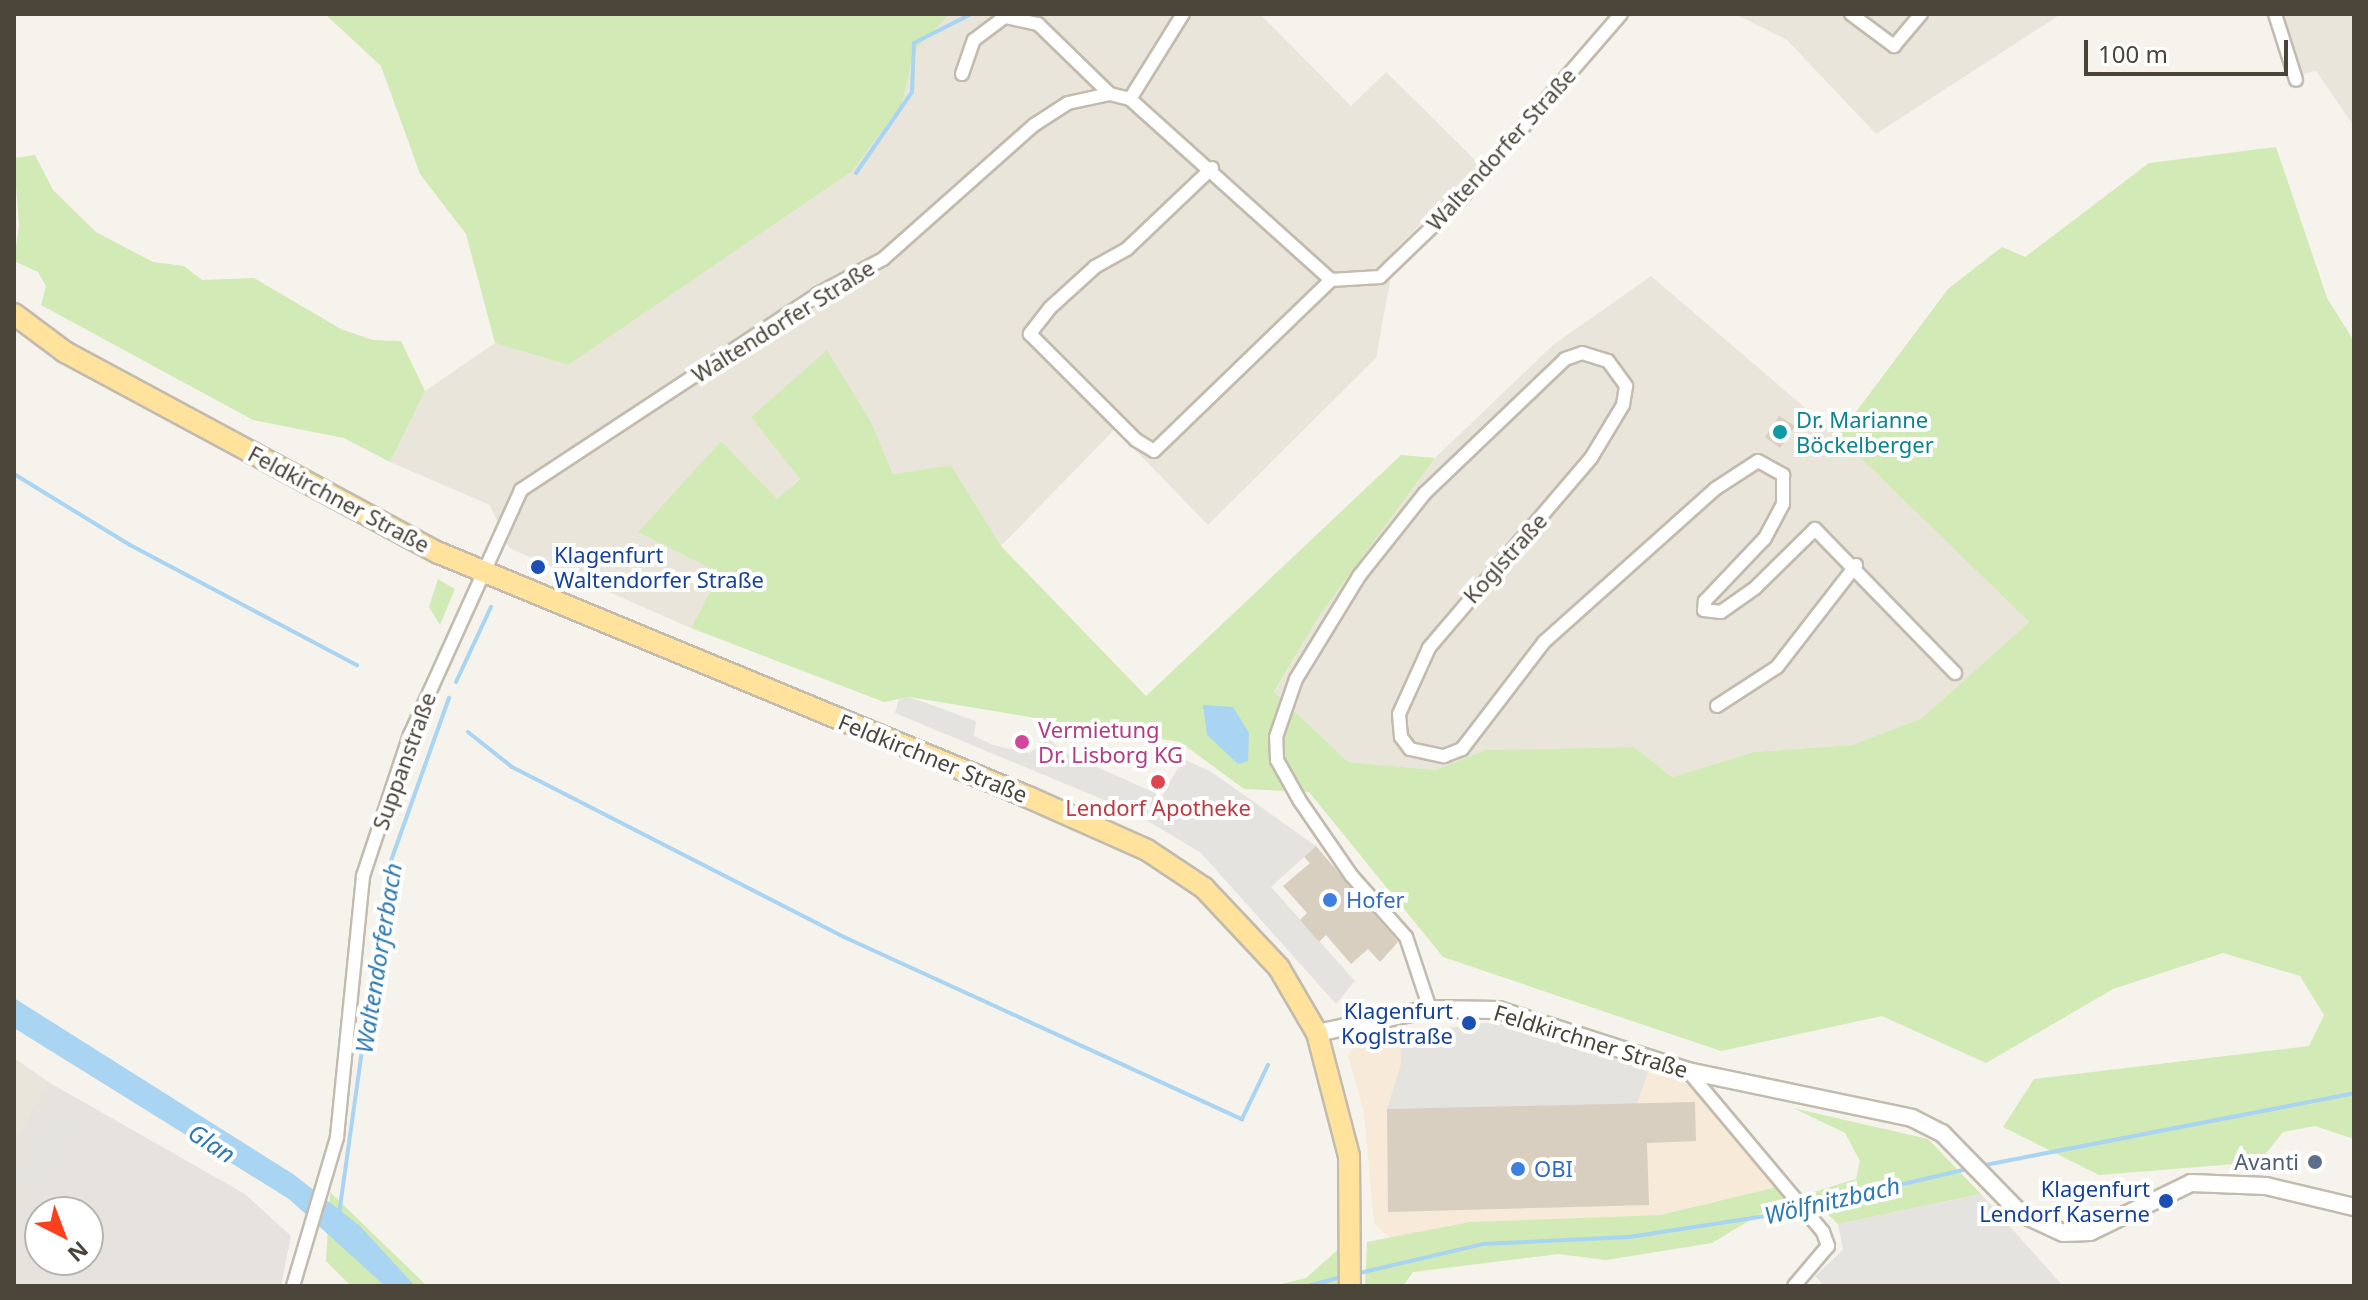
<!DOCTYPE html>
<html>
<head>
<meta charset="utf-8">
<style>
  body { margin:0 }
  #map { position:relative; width:2368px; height:1300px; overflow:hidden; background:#f6f3ec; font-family:"Noto Sans",sans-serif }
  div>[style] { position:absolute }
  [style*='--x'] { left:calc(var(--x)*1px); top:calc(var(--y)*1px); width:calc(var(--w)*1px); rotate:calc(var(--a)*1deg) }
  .residential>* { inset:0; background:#eae5da }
  .commercial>* { inset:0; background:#f7ead8 }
  .industrial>* { inset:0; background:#e6e2dd }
  .green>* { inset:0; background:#d2eab5 }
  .parking>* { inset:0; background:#e5e3e0 }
  .water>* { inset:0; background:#a9d4f2 }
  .stream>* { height:4px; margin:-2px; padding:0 2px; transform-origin:2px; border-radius:2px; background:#a9d4f2 }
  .building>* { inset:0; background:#d8cfc1 }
  .roads { filter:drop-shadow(2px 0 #c2bbae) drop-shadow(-2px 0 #c2bbae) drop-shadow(0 2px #c2bbae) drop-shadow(0 -2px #c2bbae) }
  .minor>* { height:12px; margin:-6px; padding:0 6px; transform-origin:6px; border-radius:6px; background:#fff }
  .tertiary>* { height:16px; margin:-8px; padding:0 8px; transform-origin:8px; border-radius:8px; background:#fff }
  .primary>* { height:20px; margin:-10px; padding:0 10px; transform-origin:10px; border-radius:10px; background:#ffe39c }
  .dots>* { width:22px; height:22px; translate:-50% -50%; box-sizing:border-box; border:4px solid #fff; border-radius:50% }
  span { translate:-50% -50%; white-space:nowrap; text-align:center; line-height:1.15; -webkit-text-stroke:8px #fff; paint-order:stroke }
  .street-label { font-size:22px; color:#4b4439 }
  .culture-label { font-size:22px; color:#0d838f }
  .left { translate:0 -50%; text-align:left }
  .transit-label { font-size:22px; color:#164399 }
  .right { translate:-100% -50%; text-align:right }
  .hotel-label { font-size:22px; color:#b23c85 }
  .health-label { font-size:22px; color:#be3a42 }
  .shop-label { font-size:22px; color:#366cbe }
  .service-label { font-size:22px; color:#4e5e75 }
  .water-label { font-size:24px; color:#2e7ab2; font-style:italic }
  .frame { position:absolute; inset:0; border:16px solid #4b4439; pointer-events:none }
  .north { position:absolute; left:24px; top:1196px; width:80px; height:80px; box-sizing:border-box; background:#fff; border:2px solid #b7b4b0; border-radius:50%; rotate:138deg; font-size:22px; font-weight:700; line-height:32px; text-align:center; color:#4b4439 }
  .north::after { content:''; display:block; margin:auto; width:28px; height:36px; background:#fc3f1d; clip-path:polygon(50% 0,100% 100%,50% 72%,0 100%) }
  .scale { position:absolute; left:2084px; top:40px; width:204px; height:36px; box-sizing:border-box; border:4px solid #4b4439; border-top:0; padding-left:10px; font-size:24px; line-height:28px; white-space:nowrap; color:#4b4439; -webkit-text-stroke:6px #fff; paint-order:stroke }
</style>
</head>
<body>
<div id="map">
  <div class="residential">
    <div style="clip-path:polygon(950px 14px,1260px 14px,1351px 106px,1386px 72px,1480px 165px,1396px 249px,1376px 358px,1208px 525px,1115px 429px,1001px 546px,951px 465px,893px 474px,872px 424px,752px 417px,800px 478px,777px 500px,720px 442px,639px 531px,720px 573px,691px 628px,509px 548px,490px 505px,390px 462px,425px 391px,495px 343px,568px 365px,902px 104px,914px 51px)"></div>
    <div style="clip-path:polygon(1735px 14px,2061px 14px,1876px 134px,1787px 40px)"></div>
    <div style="clip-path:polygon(2274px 14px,2354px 14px,2354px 126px,2316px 71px,2302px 74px)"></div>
    <div style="clip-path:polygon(1651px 276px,1838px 436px,2029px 622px,1922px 718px,1852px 745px,1754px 752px,1672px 777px,1634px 747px,1485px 750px,1436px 770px,1348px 762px,1274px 693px,1319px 616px,1435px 458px,1553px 345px)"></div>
    <div style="clip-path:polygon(14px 1058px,50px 1083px,14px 1138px)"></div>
  </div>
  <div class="commercial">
    <div style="clip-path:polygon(1484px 1023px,1529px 1026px,1689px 1085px,1777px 1187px,1660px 1215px,1470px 1222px,1393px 1240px,1374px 1224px,1364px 1113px,1348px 1056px,1359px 1040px)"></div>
  </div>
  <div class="industrial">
    <div style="clip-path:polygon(evenodd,50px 1083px,245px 1194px,291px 1236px,281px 1286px,14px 1286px,14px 1138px,50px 1083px,40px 1212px,88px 1212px,88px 1260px,40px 1260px,40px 1212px)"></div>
  </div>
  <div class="green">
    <div style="clip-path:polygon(325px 14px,950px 14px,914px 51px,902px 104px,852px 171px,568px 365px,495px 343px,466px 234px,420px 174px,381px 66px)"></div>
    <div style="clip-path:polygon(2276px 147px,2327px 298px,2354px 341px,2354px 1139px,2315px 1126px,2283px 1132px,2259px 1162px,2099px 1175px,2003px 1127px,2034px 1079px,2309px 1046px,2324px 1015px,2300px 976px,2223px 953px,2113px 989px,1986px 1063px,1882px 1016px,1721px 1051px,1443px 957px,1309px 792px,1244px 789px,1180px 742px,909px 697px,884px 702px,691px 628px,720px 573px,638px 532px,721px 441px,777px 499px,800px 479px,751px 417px,827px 350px,872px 424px,893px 474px,951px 465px,1001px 546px,1146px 696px,1401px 455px,1435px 458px,1319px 616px,1274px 692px,1348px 762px,1436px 770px,1485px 750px,1634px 747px,1672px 777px,1754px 752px,1852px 745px,1922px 718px,2029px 622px,1838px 436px,1948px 289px,2002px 247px,2025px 257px,2149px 163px)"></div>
    <div style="clip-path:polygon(35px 155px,53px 190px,96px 232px,153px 262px,184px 266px,202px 280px,254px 278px,341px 329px,373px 340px,401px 341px,425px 391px,390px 462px,344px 438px,253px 420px,41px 305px,46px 286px,38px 272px,14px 261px,19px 226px,14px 158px)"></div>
    <div style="clip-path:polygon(438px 579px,455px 589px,440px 625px,429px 607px)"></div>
    <div style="clip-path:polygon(1793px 1108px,1928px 1139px,1981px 1194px,1838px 1224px,1807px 1194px,1856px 1179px,1860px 1161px,1845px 1133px)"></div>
    <div style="clip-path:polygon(1777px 1187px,1787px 1198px,1712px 1243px,1606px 1260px,1558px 1254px,1413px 1272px,1403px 1286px,1365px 1286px,1367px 1242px,1470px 1222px,1660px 1215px)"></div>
    <div style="clip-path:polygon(330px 1192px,427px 1286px,351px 1286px,326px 1261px)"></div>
    <div style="clip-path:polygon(1342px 1246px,1338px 1286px,1273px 1286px,1306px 1278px)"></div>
  </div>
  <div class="parking">
    <div style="clip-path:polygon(909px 697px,976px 721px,974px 736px,993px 745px,1029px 753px,1049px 739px,1063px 752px,1162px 796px,1183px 759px,1210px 771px,1316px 846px,1271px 887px,1355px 981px,1336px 1004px,1201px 853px,1133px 812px,895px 713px,899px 699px)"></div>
    <div style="clip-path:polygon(1484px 1023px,1529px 1026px,1648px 1072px,1637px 1104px,1387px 1109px,1401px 1064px,1400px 1035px)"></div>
    <div style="clip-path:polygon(56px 1105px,85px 1123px,38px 1194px,14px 1179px,14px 1169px)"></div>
    <div style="clip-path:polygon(1981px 1194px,2063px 1286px,1824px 1286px,1815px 1276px,1843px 1250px,1838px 1224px)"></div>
  </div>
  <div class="water">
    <div style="clip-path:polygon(1203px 705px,1233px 707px,1249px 733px,1248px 761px,1238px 764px,1207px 735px)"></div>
    <div style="clip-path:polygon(14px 998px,293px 1174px,360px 1226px,415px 1286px,385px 1286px,289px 1199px,14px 1028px)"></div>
  </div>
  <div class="stream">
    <div style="--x:856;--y:173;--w:98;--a:-55.3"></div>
    <div style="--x:912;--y:92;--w:49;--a:-87.7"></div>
    <div style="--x:914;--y:43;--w:64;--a:-27"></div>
    <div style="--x:14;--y:474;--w:136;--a:31.5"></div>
    <div style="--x:130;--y:545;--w:257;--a:27.9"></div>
    <div style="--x:456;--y:682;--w:83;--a:-65"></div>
    <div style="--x:468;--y:732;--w:56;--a:38.5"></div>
    <div style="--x:512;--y:767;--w:373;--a:27.1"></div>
    <div style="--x:844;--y:937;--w:438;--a:24.6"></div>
    <div style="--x:1242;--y:1119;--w:60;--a:-64.3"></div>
    <div style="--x:1980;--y:1166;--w:381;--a:-11"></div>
    <div style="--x:339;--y:1214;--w:345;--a:-82"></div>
    <div style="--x:387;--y:872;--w:185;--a:-70.4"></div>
    <div style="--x:1355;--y:1274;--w:131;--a:-13.2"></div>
    <div style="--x:1483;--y:1244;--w:146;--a:-2.7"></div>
    <div style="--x:1629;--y:1237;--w:140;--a:-8.7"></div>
    <div style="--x:1767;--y:1216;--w:210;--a:-13.2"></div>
    <div style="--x:1308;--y:1286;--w:35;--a:-15"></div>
  </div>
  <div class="building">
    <div style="clip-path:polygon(1779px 416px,1795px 426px,1780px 448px,1765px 437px)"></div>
    <div style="clip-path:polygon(1316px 846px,1398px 942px,1380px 962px,1368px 949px,1351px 964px,1326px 935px,1319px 942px,1300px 920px,1307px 913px,1283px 886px,1310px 863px,1304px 857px)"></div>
    <div style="clip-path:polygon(1695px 1102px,1696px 1141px,1647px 1143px,1649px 1205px,1388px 1212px,1387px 1109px)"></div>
  </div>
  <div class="roads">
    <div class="minor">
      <div style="--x:1851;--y:14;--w:54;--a:36.7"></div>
      <div style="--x:1894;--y:46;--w:42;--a:-49.8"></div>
      <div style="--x:2275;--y:14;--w:69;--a:72.3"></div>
      <div style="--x:962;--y:74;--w:36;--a:-71"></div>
      <div style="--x:974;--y:40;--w:39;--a:-37"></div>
      <div style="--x:1005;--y:17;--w:34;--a:12"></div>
      <div style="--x:1038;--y:24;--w:100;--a:44.2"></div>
      <div style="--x:1130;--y:99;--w:100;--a:-58.1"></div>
      <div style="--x:1212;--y:168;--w:117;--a:136.4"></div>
      <div style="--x:1127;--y:249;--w:37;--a:151"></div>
      <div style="--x:1095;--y:267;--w:61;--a:137.7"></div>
      <div style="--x:1050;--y:308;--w:33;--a:128"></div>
      <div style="--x:1030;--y:334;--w:150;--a:45"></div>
      <div style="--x:1136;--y:440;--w:21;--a:31"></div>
      <div style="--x:1154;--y:451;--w:246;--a:-44"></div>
      <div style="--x:1717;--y:706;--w:72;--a:-33"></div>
      <div style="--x:1777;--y:667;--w:129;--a:-52.2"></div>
      <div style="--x:1430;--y:1009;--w:76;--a:-108.4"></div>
      <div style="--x:1406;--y:937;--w:83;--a:-131.6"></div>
      <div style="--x:1351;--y:875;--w:90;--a:-124.6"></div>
      <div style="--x:1300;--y:801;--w:47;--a:-119.3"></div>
      <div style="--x:1277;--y:760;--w:23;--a:-92"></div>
      <div style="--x:1276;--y:737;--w:61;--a:-71"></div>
      <div style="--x:1296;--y:679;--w:121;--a:-58.5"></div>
      <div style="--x:1359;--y:576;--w:106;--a:-51.5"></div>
      <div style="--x:1425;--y:493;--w:194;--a:-43.7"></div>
      <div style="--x:1565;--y:359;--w:18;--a:-19"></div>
      <div style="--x:1582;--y:353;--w:27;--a:17"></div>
      <div style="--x:1608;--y:361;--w:31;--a:54"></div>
      <div style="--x:1626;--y:386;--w:19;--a:99"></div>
      <div style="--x:1623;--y:405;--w:62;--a:121.1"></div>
      <div style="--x:1591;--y:458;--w:250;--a:130.5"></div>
      <div style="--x:1429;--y:648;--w:72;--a:114.4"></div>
      <div style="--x:1399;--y:714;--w:23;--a:85"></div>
      <div style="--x:1401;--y:737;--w:15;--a:53"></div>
      <div style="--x:1410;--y:749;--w:35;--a:12"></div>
      <div style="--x:1444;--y:756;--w:19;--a:-21"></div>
      <div style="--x:1462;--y:749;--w:135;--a:-52.5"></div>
      <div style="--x:1544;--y:642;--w:229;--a:-41.8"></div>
      <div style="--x:1715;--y:489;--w:51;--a:-33.1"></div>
      <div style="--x:1758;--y:461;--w:29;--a:29"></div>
      <div style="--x:1783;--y:475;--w:29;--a:90"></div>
      <div style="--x:1783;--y:504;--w:40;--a:118"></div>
      <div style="--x:1764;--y:539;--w:86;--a:133.6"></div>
      <div style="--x:1705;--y:601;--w:9;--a:96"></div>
      <div style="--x:1704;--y:610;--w:17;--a:7"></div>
      <div style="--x:1721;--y:612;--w:42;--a:-35.2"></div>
      <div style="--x:1755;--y:588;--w:84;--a:-44.5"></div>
      <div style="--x:1815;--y:529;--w:201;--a:45.8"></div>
      <div style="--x:1688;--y:1071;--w:210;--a:50"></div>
      <div style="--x:1823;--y:1232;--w:15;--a:70"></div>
      <div style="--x:1828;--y:1246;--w:52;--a:130.4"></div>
      <div style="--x:293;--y:1286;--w:155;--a:-73.5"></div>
      <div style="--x:337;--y:1137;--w:262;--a:-84.3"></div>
      <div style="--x:363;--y:876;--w:149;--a:-71.6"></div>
      <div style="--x:410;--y:735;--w:269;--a:-65.6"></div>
      <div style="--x:521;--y:490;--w:356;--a:-33.4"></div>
      <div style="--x:818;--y:294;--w:74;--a:-28.3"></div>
      <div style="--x:883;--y:259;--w:202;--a:-41.6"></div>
      <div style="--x:1034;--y:125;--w:40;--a:-32.9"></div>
      <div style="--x:1068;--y:103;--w:43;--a:-12.1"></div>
      <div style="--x:1110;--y:94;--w:21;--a:14"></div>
      <div style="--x:1130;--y:99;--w:270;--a:42"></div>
      <div style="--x:1331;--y:280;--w:49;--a:-3.5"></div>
      <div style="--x:1380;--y:277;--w:110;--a:-43.9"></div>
      <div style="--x:1459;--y:201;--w:247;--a:-49.1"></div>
    </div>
    <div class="tertiary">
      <div style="--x:1317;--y:1033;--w:116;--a:-12"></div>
      <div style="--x:1430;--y:1009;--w:69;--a:0.8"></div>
      <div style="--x:1499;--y:1010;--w:199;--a:17.9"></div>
      <div style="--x:1688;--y:1071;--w:229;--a:11.8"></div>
      <div style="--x:1912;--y:1118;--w:34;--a:27"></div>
      <div style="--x:1942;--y:1133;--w:112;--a:45.7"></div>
      <div style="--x:2020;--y:1213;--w:47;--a:24.9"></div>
      <div style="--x:2063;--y:1233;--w:27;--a:-2"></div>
      <div style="--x:2090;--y:1232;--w:112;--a:-25.9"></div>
      <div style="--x:2191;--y:1183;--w:75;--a:2.3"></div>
      <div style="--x:2266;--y:1186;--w:90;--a:13.4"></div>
    </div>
    <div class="primary">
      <div style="--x:14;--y:314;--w:64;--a:36.7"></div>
      <div style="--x:65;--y:352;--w:425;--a:28.3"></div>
      <div style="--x:439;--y:553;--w:638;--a:22.5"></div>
      <div style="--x:1028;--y:797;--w:130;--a:24"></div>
      <div style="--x:1147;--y:850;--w:69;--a:33.7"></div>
      <div style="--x:1204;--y:888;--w:110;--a:46.8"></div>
      <div style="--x:1279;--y:968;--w:75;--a:59.7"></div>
      <div style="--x:1317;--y:1033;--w:127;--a:75.4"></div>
      <div style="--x:1349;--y:1156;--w:130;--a:89.6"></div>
    </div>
  </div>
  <div class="dots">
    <div style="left:1780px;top:432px;background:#0f9aa8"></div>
    <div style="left:538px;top:567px;background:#1a4fb4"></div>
    <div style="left:1022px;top:742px;background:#d1479c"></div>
    <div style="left:1158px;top:782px;background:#e0444e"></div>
    <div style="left:1330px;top:900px;background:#3f7fe0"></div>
    <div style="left:1469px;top:1023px;background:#1a4fb4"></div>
    <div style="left:2315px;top:1162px;background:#5c6f8a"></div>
    <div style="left:1518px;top:1169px;background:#3f7fe0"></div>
    <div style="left:2166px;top:1201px;background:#1a4fb4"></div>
  </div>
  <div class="street-label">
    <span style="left:1501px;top:149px;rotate:-48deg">Waltendorfer Straße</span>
    <span style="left:783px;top:321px;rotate:-32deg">Waltendorfer Straße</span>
    <span style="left:339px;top:499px;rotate:28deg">Feldkirchner Straße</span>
    <span style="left:1505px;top:558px;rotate:-48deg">Koglstraße</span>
    <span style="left:933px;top:758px;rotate:22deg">Feldkirchner Straße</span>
    <span style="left:404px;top:761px;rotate:-70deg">Suppanstraße</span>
    <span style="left:1591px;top:1041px;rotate:17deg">Feldkirchner Straße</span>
  </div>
  <div class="culture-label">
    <span class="left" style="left:1796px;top:432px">Dr. Marianne<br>Böckelberger</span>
  </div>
  <div class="transit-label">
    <span class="left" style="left:554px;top:567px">Klagenfurt<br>Waltendorfer Straße</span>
    <span class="right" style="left:1453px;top:1023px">Klagenfurt<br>Koglstraße</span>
    <span class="right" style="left:2150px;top:1201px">Klagenfurt<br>Lendorf Kaserne</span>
  </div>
  <div class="hotel-label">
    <span class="left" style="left:1038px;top:742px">Vermietung<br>Dr. Lisborg KG</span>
  </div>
  <div class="health-label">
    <span style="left:1158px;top:808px">Lendorf Apotheke</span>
  </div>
  <div class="shop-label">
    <span class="left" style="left:1346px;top:900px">Hofer</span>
    <span class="left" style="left:1534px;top:1169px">OBI</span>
  </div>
  <div class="service-label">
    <span class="right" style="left:2299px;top:1162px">Avanti</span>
  </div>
  <div class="water-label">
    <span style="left:378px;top:958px;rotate:-81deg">Waltendorferbach</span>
    <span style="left:212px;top:1143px;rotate:33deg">Glan</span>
    <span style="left:1832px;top:1200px;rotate:-13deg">Wölfnitzbach</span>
  </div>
  <div class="frame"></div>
  <div class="north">N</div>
  <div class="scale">100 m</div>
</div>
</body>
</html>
